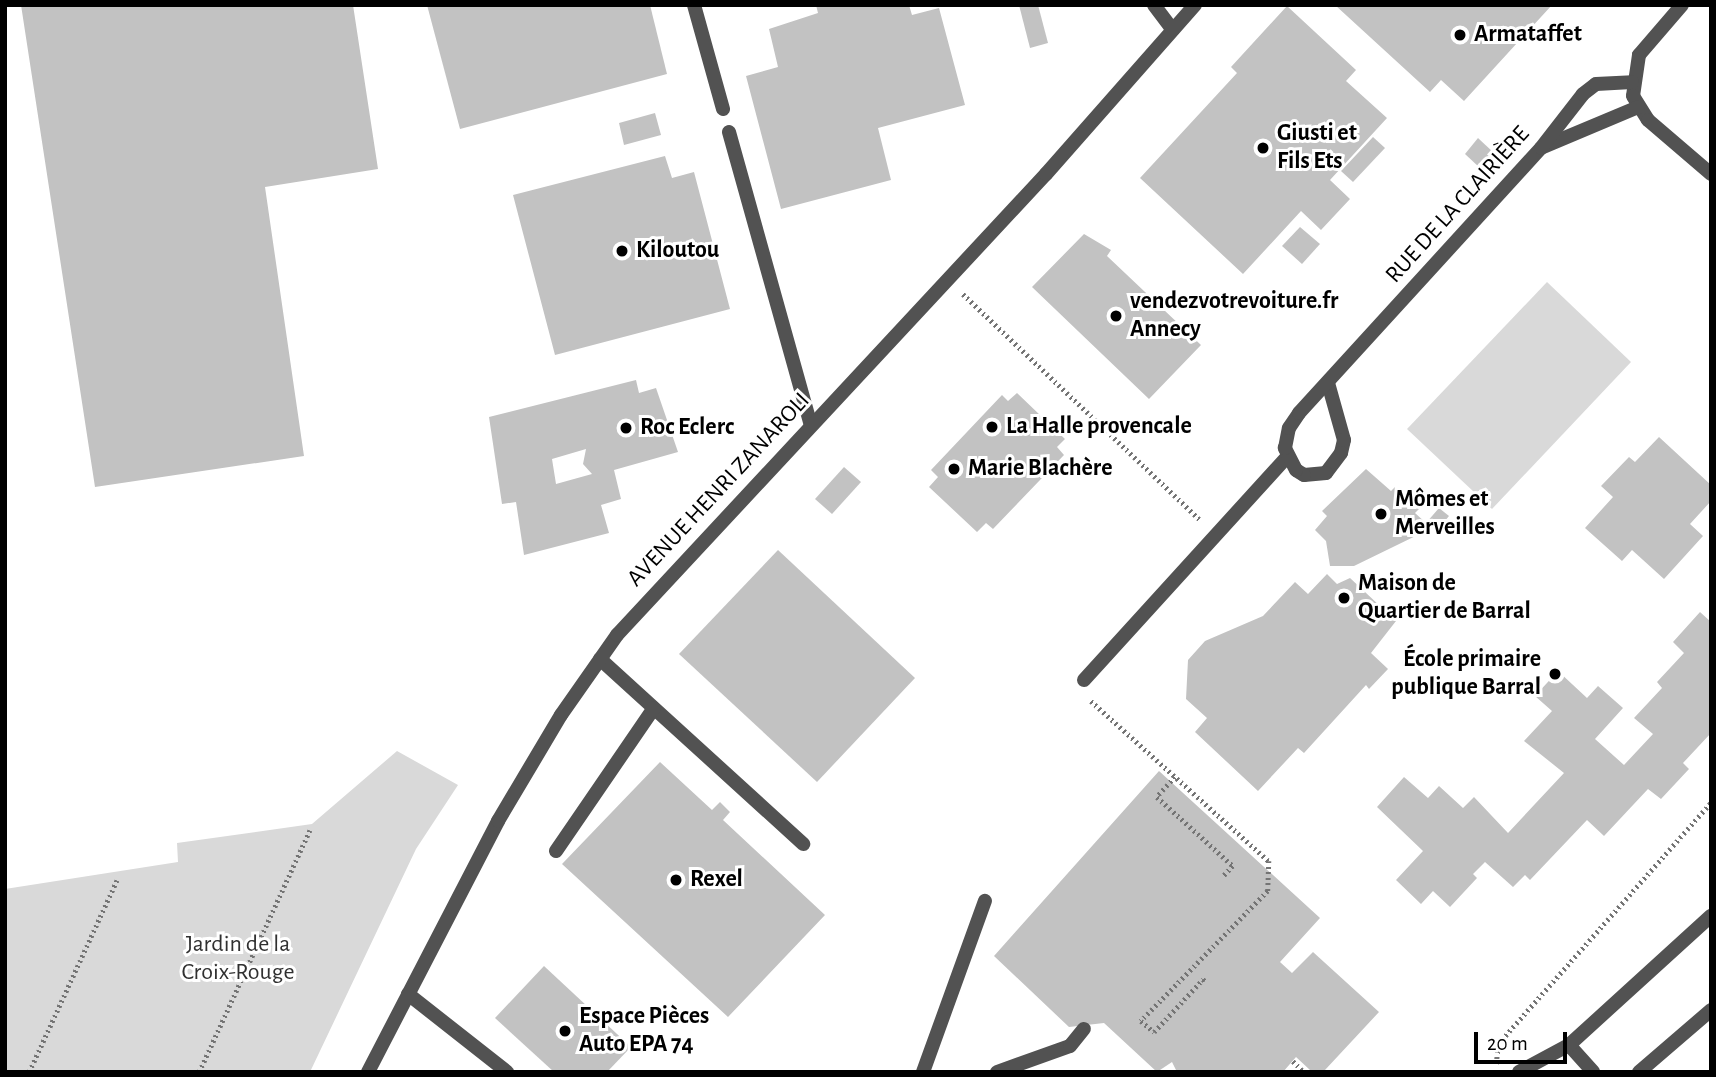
<!DOCTYPE html>
<html>
<head>
<meta charset="utf-8">
<style>
  body { margin:0 }
  #map { position:relative; width:1716px; height:1077px; overflow:hidden; background:#fff; font-family:"Alegreya Sans",sans-serif }
  div>[style] { position:absolute }
  [style*='--x'] { left:calc(var(--x)*1px); top:calc(var(--y)*1px); width:calc(var(--w)*1px); rotate:calc(var(--a)*1deg) }
  .green>* { inset:0; background:#d9d9d9 }
  .building>* { inset:0; background:#c2c2c2 }
  .path>* { height:4.5px; margin-top:-2.25px; transform-origin:0; background:repeating-linear-gradient(90deg,#747474 0 2px,transparent 0 5.5px) }
  .service>* { height:14px; margin:-7px; padding:0 7px; transform-origin:7px; border-radius:7px; background:#525252 }
  .minor>* { height:14px; margin:-7px; padding:0 7px; transform-origin:7px; border-radius:7px; background:#525252 }
  .tertiary>* { height:14px; margin:-7px; padding:0 7px; transform-origin:7px; border-radius:7px; background:#525252 }
  .dots>* { width:19px; height:19px; translate:-50% -50%; box-sizing:border-box; border:4px solid #fff; border-radius:50% }
  span { translate:-50% -50%; white-space:nowrap; text-align:center; line-height:1.15; -webkit-text-stroke:6px #fff; paint-order:stroke }
  .poi-label { font-size:24px; color:#000; font-weight:700 }
  .left { translate:0 -50%; text-align:left }
  .right { translate:-100% -50%; text-align:right }
  .street-label { font-size:24px; color:#000 }
  .park-label { font-size:24px; color:#303030 }
  .frame { position:absolute; inset:0; border:7px solid #000; pointer-events:none }
  .scale { position:absolute; left:1474px; top:1032px; width:93px; height:32px; box-sizing:border-box; border:4px solid #000; border-top:0; padding-left:9px; font-size:21px; line-height:24px; white-space:nowrap; color:#000; -webkit-text-stroke:5px #fff; paint-order:stroke }
</style>
</head>
<body>
<div id="map">
  <div class="green">
    <div style="clip-path:polygon(1547px 282px,1631px 362px,1492px 509px,1407px 429px)"></div>
    <div style="clip-path:polygon(397px 751px,458px 785px,416px 849px,310px 1072px,5px 1072px,5px 889px,178px 862px,177px 843px,312px 824px)"></div>
  </div>
  <div class="building">
    <div style="clip-path:polygon(21px 5px,353px 5px,378px 169px,265px 187px,304px 456px,95px 487px)"></div>
    <div style="clip-path:polygon(427px 5px,650px 5px,667px 74px,460px 129px)"></div>
    <div style="clip-path:polygon(816px 5px,909px 5px,912px 15px,939px 8px,965px 105px,878px 128px,891px 180px,781px 209px,746px 76px,778px 67px,769px 29px,818px 13px)"></div>
    <div style="clip-path:polygon(1019px 5px,1038px 5px,1048px 43px,1030px 48px)"></div>
    <div style="clip-path:polygon(1335px 5px,1552px 5px,1464px 101px,1441px 80px,1430px 92px)"></div>
    <div style="clip-path:polygon(1287px 6px,1356px 70px,1346px 81px,1387px 118px,1330px 180px,1350px 199px,1321px 230px,1301px 211px,1243px 274px,1140px 178px,1237px 73px,1231px 67px)"></div>
    <div style="clip-path:polygon(655px 113px,661px 135px,624px 145px,619px 123px)"></div>
    <div style="clip-path:polygon(1373px 137px,1385px 148px,1353px 182px,1341px 171px)"></div>
    <div style="clip-path:polygon(1478px 138px,1494px 153px,1480px 168px,1465px 154px)"></div>
    <div style="clip-path:polygon(665px 156px,672px 178px,694px 172px,730px 309px,555px 355px,513px 195px)"></div>
    <div style="clip-path:polygon(1300px 227px,1320px 244px,1302px 264px,1282px 246px)"></div>
    <div style="clip-path:polygon(1084px 234px,1111px 250px,1107px 256px,1201px 345px,1149px 399px,1032px 287px)"></div>
    <div style="clip-path:polygon(evenodd,636px 380px,639px 393px,656px 388px,678px 452px,614px 470px,621px 499px,601px 505px,609px 533px,524px 555px,516px 502px,502px 504px,489px 417px,636px 380px,586px 449px,583px 464px,592px 474px,556px 484px,552px 459px,586px 449px)"></div>
    <div style="clip-path:polygon(1017px 393px,1065px 439px,1057px 447px,1064px 455px,993px 529px,986px 523px,977px 532px,929px 487px,938px 477px,931px 470px,1002px 395px,1008px 401px)"></div>
    <div style="clip-path:polygon(1659px 437px,1711px 485px,1711px 501px,1690px 524px,1703px 536px,1664px 579px,1632px 550px,1622px 561px,1585px 528px,1613px 497px,1601px 486px,1629px 457px,1635px 462px)"></div>
    <div style="clip-path:polygon(844px 467px,861px 482px,832px 514px,815px 499px)"></div>
    <div style="clip-path:polygon(1366px 469px,1391px 491px,1395px 487px,1419px 509px,1415px 513px,1426px 523px,1439px 508px,1449px 516px,1436px 532px,1432px 528px,1354px 566px,1330px 566px,1326px 541px,1315px 530px,1327px 516px,1322px 511px)"></div>
    <div style="clip-path:polygon(778px 550px,915px 678px,817px 782px,679px 654px)"></div>
    <div style="clip-path:polygon(1327px 574px,1337px 584px,1350px 578px,1396px 621px,1371px 653px,1388px 669px,1369px 689px,1366px 685px,1304px 753px,1298px 748px,1258px 791px,1195px 732px,1207px 718px,1186px 699px,1188px 660px,1205px 641px,1263px 616px,1295px 582px,1308px 594px)"></div>
    <div style="clip-path:polygon(1700px 612px,1711px 622px,1711px 733px,1683px 763px,1689px 769px,1661px 799px,1648px 789px,1604px 836px,1587px 820px,1530px 880px,1525px 875px,1513px 887px,1485px 862px,1473px 874px,1477px 878px,1450px 907px,1433px 891px,1421px 904px,1396px 880px,1423px 851px,1377px 807px,1404px 777px,1428px 798px,1439px 786px,1463px 808px,1474px 797px,1508px 833px,1564px 773px,1524px 741px,1552px 711px,1535px 696px,1558px 671px,1587px 698px,1598px 686px,1623px 708px,1595px 739px,1624px 765px,1653px 734px,1634px 718px,1662px 688px,1657px 682px,1684px 653px,1673px 642px)"></div>
    <div style="clip-path:polygon(660px 762px,712px 810px,720px 802px,730px 812px,723px 820px,825px 915px,728px 1017px,562px 864px)"></div>
    <div style="clip-path:polygon(1159px 771px,1320px 918px,1280px 962px,1292px 973px,1313px 952px,1379px 1012px,1325px 1070px,1310px 1070px,1296px 1057px,1283px 1072px,1177px 1072px,1172px 1062px,1157px 1072px,1104px 1023px,1069px 1027px,994px 956px)"></div>
    <div style="clip-path:polygon(544px 966px,631px 1047px,607px 1072px,554px 1072px,495px 1018px)"></div>
  </div>
  <div class="path">
    <div style="--x:963;--y:294;--w:327;--a:43.6"></div>
    <div style="--x:1091;--y:701;--w:239;--a:42"></div>
    <div style="--x:1269;--y:861;--w:30;--a:92"></div>
    <div style="--x:1268;--y:891;--w:182;--a:134.3"></div>
    <div style="--x:1141;--y:1021;--w:17;--a:40"></div>
    <div style="--x:1154;--y:1032;--w:72;--a:-47.2"></div>
    <div style="--x:1203;--y:979;--w:4;--a:45"></div>
    <div style="--x:1175;--y:777;--w:27;--a:132"></div>
    <div style="--x:1157;--y:797;--w:103;--a:42.2"></div>
    <div style="--x:1233;--y:866;--w:16;--a:133"></div>
    <div style="--x:1293;--y:1061;--w:16;--a:45"></div>
    <div style="--x:1496;--y:1064;--w:20;--a:-84"></div>
    <div style="--x:1498;--y:1044;--w:322;--a:-48.6"></div>
    <div style="--x:29;--y:1072;--w:211;--a:-65.4"></div>
    <div style="--x:199;--y:1072;--w:266;--a:-65.4"></div>
  </div>
  <div class="service">
    <div style="--x:694;--y:5;--w:108;--a:74.4"></div>
    <div style="--x:1154;--y:5;--w:31;--a:53"></div>
    <div style="--x:729;--y:132;--w:304;--a:74.4"></div>
    <div style="--x:600;--y:659;--w:275;--a:42.3"></div>
    <div style="--x:1084;--y:680;--w:302;--a:-47.7"></div>
    <div style="--x:556;--y:851;--w:173;--a:-55.6"></div>
    <div style="--x:408;--y:994;--w:126;--a:38.2"></div>
    <div style="--x:1569;--y:1045;--w:36;--a:48"></div>
    <div style="--x:997;--y:1072;--w:77;--a:-19.6"></div>
    <div style="--x:1070;--y:1046;--w:22;--a:-51"></div>
  </div>
  <div class="minor">
    <div style="--x:1682;--y:5;--w:66;--a:130.7"></div>
    <div style="--x:1639;--y:55;--w:41;--a:98.3"></div>
    <div style="--x:1633;--y:96;--w:28;--a:58"></div>
    <div style="--x:1648;--y:120;--w:83;--a:40.6"></div>
    <div style="--x:1543;--y:147;--w:103;--a:-22.8"></div>
    <div style="--x:1328;--y:383;--w:59;--a:74.3"></div>
    <div style="--x:1344;--y:440;--w:13;--a:103"></div>
    <div style="--x:1341;--y:453;--w:25;--a:127"></div>
    <div style="--x:1326;--y:473;--w:22;--a:175"></div>
    <div style="--x:1304;--y:475;--w:9;--a:-148"></div>
    <div style="--x:1296;--y:470;--w:25;--a:-117"></div>
    <div style="--x:1285;--y:448;--w:20;--a:-79"></div>
    <div style="--x:1289;--y:428;--w:18;--a:-56"></div>
    <div style="--x:1299;--y:413;--w:359;--a:-47.6"></div>
    <div style="--x:1541;--y:148;--w:68;--a:-52.1"></div>
    <div style="--x:1583;--y:94;--w:16;--a:-38"></div>
    <div style="--x:1596;--y:84;--w:36;--a:-3"></div>
    <div style="--x:923;--y:1072;--w:182;--a:-70.1"></div>
    <div style="--x:1519;--y:1072;--w:57;--a:-28.4"></div>
    <div style="--x:1569;--y:1045;--w:192;--a:-42.3"></div>
    <div style="--x:1639;--y:1072;--w:95;--a:-40.7"></div>
  </div>
  <div class="tertiary">
    <div style="--x:368;--y:1072;--w:283;--a:-62.6"></div>
    <div style="--x:498;--y:821;--w:123;--a:-59.3"></div>
    <div style="--x:561;--y:715;--w:98;--a:-55"></div>
    <div style="--x:617;--y:635;--w:630;--a:-47.06"></div>
    <div style="--x:1046;--y:174;--w:225;--a:-48.6"></div>
  </div>
  <div class="dots">
    <div style="left:1460px;top:35px;background:#000"></div>
    <div style="left:1263px;top:148px;background:#000"></div>
    <div style="left:622px;top:251px;background:#000"></div>
    <div style="left:1116px;top:316px;background:#000"></div>
    <div style="left:992px;top:427px;background:#000"></div>
    <div style="left:626px;top:428px;background:#000"></div>
    <div style="left:954px;top:469px;background:#000"></div>
    <div style="left:1381px;top:514px;background:#000"></div>
    <div style="left:1344px;top:598px;background:#000"></div>
    <div style="left:1555px;top:674px;background:#000"></div>
    <div style="left:676px;top:880px;background:#000"></div>
    <div style="left:565px;top:1031px;background:#000"></div>
  </div>
  <div class="poi-label">
    <span class="left" style="left:1474px;top:35px">Armataffet</span>
    <span class="left" style="left:1277px;top:148px">Giusti et<br>Fils Ets</span>
    <span class="left" style="left:636px;top:251px">Kiloutou</span>
    <span class="left" style="left:1130px;top:316px">vendezvotrevoiture.fr<br>Annecy</span>
    <span class="left" style="left:1006px;top:427px">La Halle provencale</span>
    <span class="left" style="left:640px;top:428px">Roc Eclerc</span>
    <span class="left" style="left:968px;top:469px">Marie Blachère</span>
    <span class="left" style="left:1395px;top:514px">Mômes et<br>Merveilles</span>
    <span class="left" style="left:1358px;top:598px">Maison de<br>Quartier de Barral</span>
    <span class="right" style="left:1541px;top:674px">École primaire<br>publique Barral</span>
    <span class="left" style="left:690px;top:880px">Rexel</span>
    <span class="left" style="left:579px;top:1031px">Espace Pièces<br>Auto EPA 74</span>
  </div>
  <div class="street-label">
    <span style="left:1458px;top:205px;rotate:-48deg">RUE DE LA CLAIRIÈRE</span>
    <span style="left:719px;top:490px;rotate:-47deg">AVENUE HENRI ZANAROLI</span>
  </div>
  <div class="park-label">
    <span style="left:238px;top:959px">Jardin de la<br>Croix-Rouge</span>
  </div>
  <div class="frame"></div>
  <div class="scale">20 m</div>
</div>
</body>
</html>
